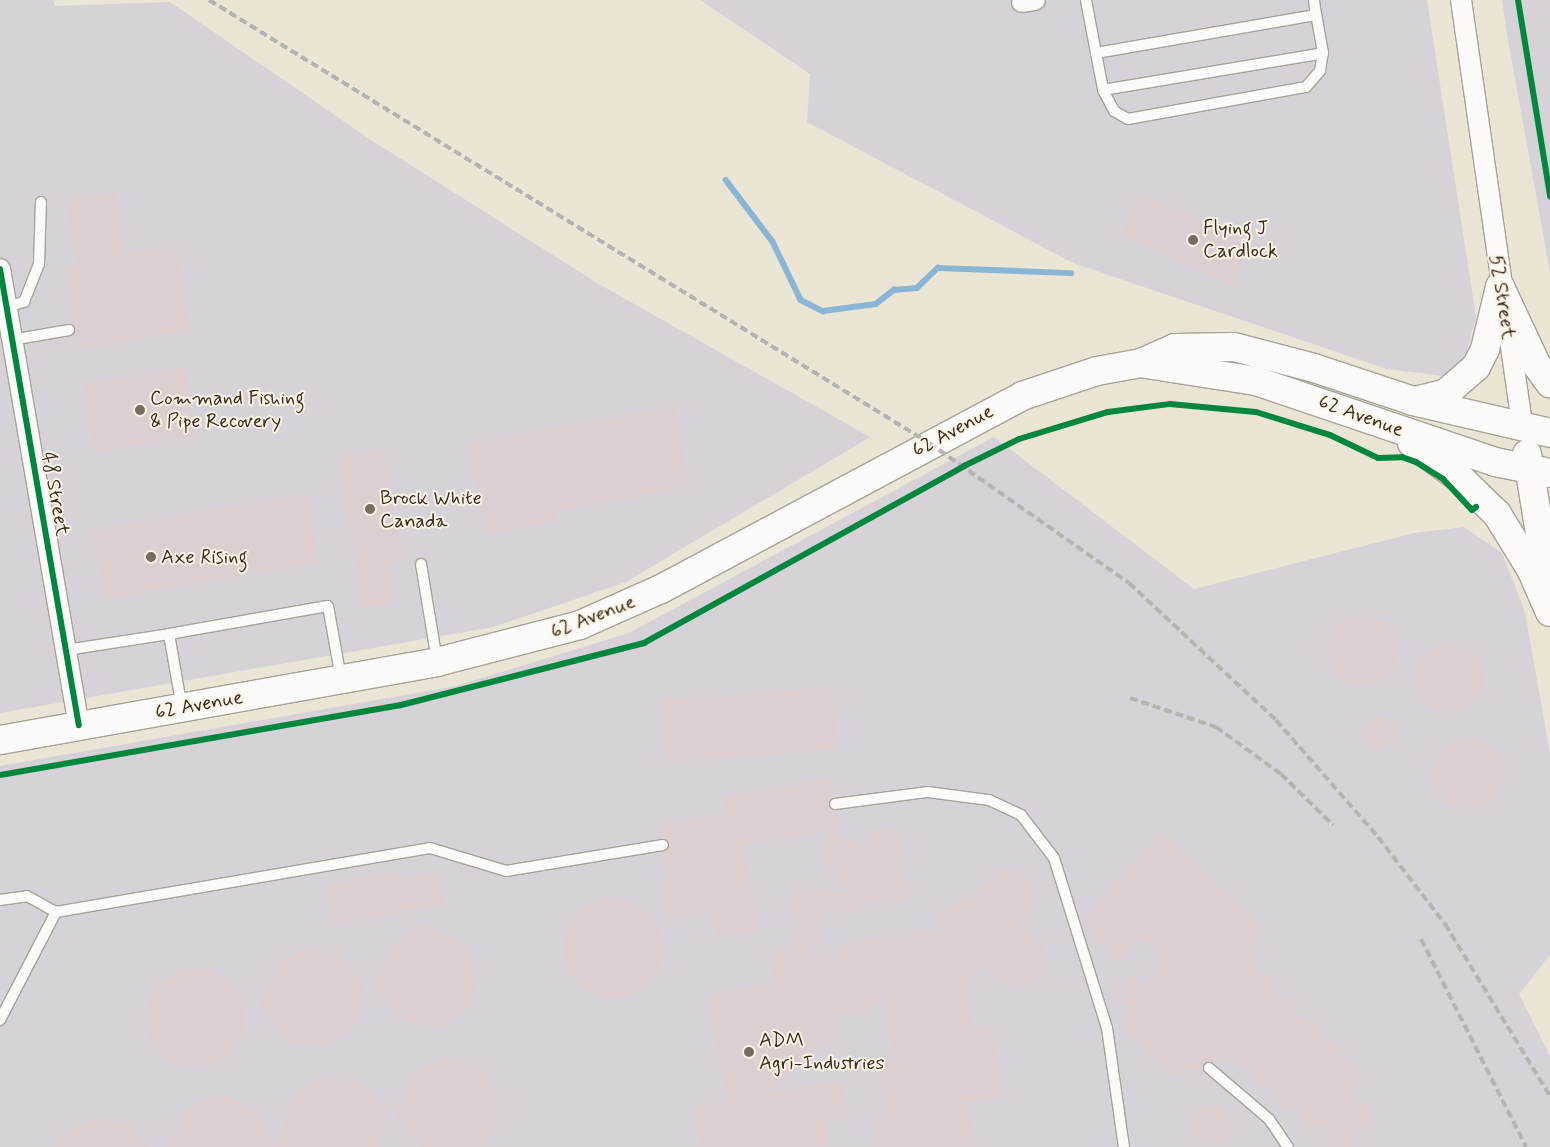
<!DOCTYPE html>
<html>
<head>
<meta charset="utf-8">
<style>
  body { margin:0 }
  #map { position:relative; width:1550px; height:1147px; overflow:hidden; background:#ebe5d6; font-family:Mynerve,sans-serif }
  div>[style] { position:absolute }
  [style*='--x'] { left:calc(var(--x)*1px); top:calc(var(--y)*1px); width:calc(var(--w)*1px); rotate:calc(var(--a)*1deg) }
  .industrial>* { inset:0; background:#d7d1d8 }
  .stream>* { height:5.5px; margin:-2.75px; padding:0 2.75px; transform-origin:2.75px; border-radius:2.75px; background:#89b6d4 }
  .building>* { inset:0; background:#ddcecf }
  .round { border-radius:50% }
  .roads { filter:drop-shadow(1px 0 #a8a298) drop-shadow(-1px 0 #a8a298) drop-shadow(0 1px #a8a298) drop-shadow(0 -1px #a8a298) }
  .service>* { height:10px; margin:-5px; padding:0 5px; transform-origin:5px; border-radius:5px; background:#fcfbf9 }
  .minor>* { height:20px; margin:-10px; padding:0 10px; transform-origin:10px; border-radius:10px; background:#fcfbf9 }
  .secondary>* { height:28px; margin:-14px; padding:0 14px; transform-origin:14px; border-radius:14px; background:#fcfbf9 }
  .rail>* { height:4px; margin-top:-2px; transform-origin:0; background:repeating-linear-gradient(90deg,#b6b4b0 0 8px,transparent 0 12px) }
  .cycleway>* { height:6px; margin:-3px; padding:0 3px; transform-origin:3px; border-radius:3px; background:#00873e }
  .dots>* { width:14px; height:14px; translate:-50% -50%; box-sizing:border-box; border:2px solid #fcf5e5; border-radius:50% }
  span { translate:-50% -50%; white-space:nowrap; text-align:center; line-height:1.15; -webkit-text-stroke:4px #fcf5e5; paint-order:stroke }
  .poi-label { font-size:20px; color:#3b2a1e }
  .left { translate:0 -50%; text-align:left }
  .street-label { font-size:20px; color:#3b2a1e }
</style>
</head>
<body>
<div id="map">
  <div class="industrial">
    <div style="clip-path:polygon(0 0,53px 0,55px 6px,170px 2px,371px 140px,597px 283px,870px 437px,626px 582px,493px 627px,0 713px)"></div>
    <div style="clip-path:polygon(700px 0,1427px 0,1476px 317px,1465px 357px,1444px 376px,1387px 369px,1073px 263px,807px 122px,810px 74px)"></div>
    <div style="clip-path:polygon(1502px 0,1550px 0,1550px 272px,1508px 40px)"></div>
    <div style="clip-path:polygon(994px 437px,1194px 589px,1414px 533px,1464px 527px,1502px 553px,1525px 612px,1550px 754px,1550px 955px,1519px 994px,1550px 1056px,1550px 1147px,0 1147px,0 766px,456px 686px,629px 633px)"></div>
  </div>
  <div class="stream">
    <div style="--x:726;--y:180;--w:78;--a:52.8"></div>
    <div style="--x:773;--y:242;--w:64;--a:64.2"></div>
    <div style="--x:801;--y:300;--w:25;--a:27"></div>
    <div style="--x:823;--y:311;--w:53;--a:-7.5"></div>
    <div style="--x:876;--y:304;--w:23;--a:-38"></div>
    <div style="--x:894;--y:290;--w:23;--a:-5"></div>
    <div style="--x:917;--y:288;--w:29;--a:-44"></div>
    <div style="--x:938;--y:268;--w:133;--a:2.2"></div>
  </div>
  <div class="building">
    <div style="clip-path:polygon(115px 192px,126px 255px,175px 246px,190px 330px,80px 349px,65px 267px,78px 265px,66px 201px)"></div>
    <div style="clip-path:polygon(1140px 194px,1251px 239px,1231px 284px,1122px 235px)"></div>
    <div style="clip-path:polygon(185px 368px,197px 435px,95px 452px,84px 385px)"></div>
    <div style="clip-path:polygon(674px 407px,689px 487px,555px 511px,556px 521px,485px 534px,469px 444px)"></div>
    <div style="clip-path:polygon(383px 450px,403px 561px,388px 563px,395px 603px,364px 608px,338px 458px)"></div>
    <div style="clip-path:polygon(307px 494px,319px 562px,105px 599px,93px 531px)"></div>
    <div class="round" style="left:1327px;top:615px;width:70px;height:70px"></div>
    <div style="clip-path:polygon(1448px 644px,1470px 649px,1484px 668px,1484px 690px,1460px 712px,1449px 713px,1428px 705px,1416px 679px,1429px 667px,1413px 672px,1427px 653px)"></div>
    <div style="clip-path:polygon(832px 687px,837px 749px,668px 762px,662px 699px)"></div>
    <div style="clip-path:polygon(1379px 714px,1399px 736px,1377px 751px,1359px 732px)"></div>
    <div class="round" style="left:1434px;top:739px;width:70px;height:70px"></div>
    <div style="clip-path:polygon(830px 778px,834px 797px,828px 805px,836px 811px,839px 829px,831px 830px,861px 845px,877px 829px,895px 832px,902px 847px,894px 866px,913px 892px,895px 906px,872px 899px,859px 911px,842px 914px,832px 908px,815px 925px,823px 941px,808px 948px,810px 954px,828px 950px,832px 959px,843px 946px,892px 935px,899px 939px,916px 930px,947px 934px,939px 922px,949px 920px,934px 917px,966px 896px,971px 901px,977px 889px,998px 876px,995px 869px,1018px 870px,1032px 883px,1035px 903px,1020px 925px,1043px 945px,1042px 974px,1027px 986px,1009px 987px,983px 965px,967px 989px,973px 1029px,991px 1026px,1003px 1097px,968px 1102px,975px 1147px,878px 1147px,874px 1115px,884px 1113px,877px 1063px,895px 1059px,886px 999px,858px 1016px,834px 1014px,834px 1045px,813px 1050px,770px 1092px,842px 1082px,848px 1119px,826px 1122px,830px 1147px,702px 1147px,695px 1107px,728px 1101px,708px 996px,774px 984px,770px 957px,774px 951px,791px 951px,800px 926px,804px 927px,790px 909px,797px 891px,809px 887px,850px 894px,822px 859px,830px 830px,743px 845px,758px 931px,717px 938px,712px 910px,668px 918px,663px 883px,670px 882px,664px 852px,670px 844px,662px 838px,660px 826px,726px 814px,723px 798px)"></div>
    <div style="clip-path:polygon(1161px 833px,1265px 929px,1248px 947px,1258px 970px,1273px 977px,1276px 996px,1293px 999px,1299px 1018px,1315px 1022px,1324px 1037px,1341px 1044px,1343px 1059px,1361px 1065px,1362px 1078px,1350px 1095px,1369px 1105px,1374px 1117px,1367px 1127px,1352px 1130px,1354px 1147px,1329px 1147px,1326px 1126px,1304px 1127px,1298px 1109px,1281px 1106px,1275px 1089px,1256px 1084px,1253px 1069px,1238px 1066px,1223px 1053px,1214px 1063px,1204px 1063px,1201px 1077px,1189px 1066px,1178px 1077px,1118px 1024px,1131px 1010px,1113px 994px,1131px 975px,1144px 986px,1165px 959px,1141px 937px,1120px 962px,1081px 922px)"></div>
    <div style="clip-path:polygon(397px 872px,399px 880px,438px 872px,444px 904px,335px 924px,327px 885px)"></div>
    <div class="round" style="left:564px;top:899px;width:98px;height:98px"></div>
    <div style="clip-path:polygon(422px 924px,466px 945px,479px 976px,469px 1008px,441px 1027px,408px 1023px,375px 988px,395px 943px)"></div>
    <div style="clip-path:polygon(307px 948px,337px 954px,364px 986px,361px 1012px,354px 1027px,325px 1046px,292px 1042px,259px 1007px,279px 962px)"></div>
    <div class="round" style="left:146px;top:969px;width:98px;height:98px"></div>
    <div style="clip-path:polygon(444px 1058px,475px 1064px,496px 1088px,498px 1122px,480px 1147px,422px 1147px,396px 1116px,416px 1072px)"></div>
    <div style="clip-path:polygon(329px 1077px,359px 1082px,372px 1092px,386px 1114px,380px 1147px,168px 1147px,185px 1110px,213px 1096px,229px 1096px,256px 1111px,278px 1145px,291px 1103px,301px 1090px)"></div>
    <div class="round" style="left:1192px;top:1105px;width:40px;height:40px"></div>
    <div style="clip-path:polygon(95px 1118px,126px 1123px,148px 1147px,56px 1147px,68px 1131px)"></div>
  </div>
  <div class="roads">
    <div class="service">
      <div style="--x:1086;--y:0;--w:54;--a:79.3"></div>
      <div style="--x:1096;--y:53;--w:223;--a:-9.8"></div>
      <div style="--x:1316;--y:15;--w:15;--a:-98"></div>
      <div style="--x:1096;--y:53;--w:38;--a:79"></div>
      <div style="--x:1103;--y:90;--w:223;--a:-9.5"></div>
      <div style="--x:1323;--y:53;--w:39;--a:-100"></div>
      <div style="--x:1103;--y:90;--w:24;--a:62"></div>
      <div style="--x:1114;--y:111;--w:16;--a:30"></div>
      <div style="--x:1128;--y:119;--w:181;--a:-10.2"></div>
      <div style="--x:1306;--y:87;--w:21;--a:-49"></div>
      <div style="--x:1320;--y:71;--w:18;--a:-81"></div>
      <div style="--x:6;--y:307;--w:19;--a:-16"></div>
      <div style="--x:24;--y:302;--w:41;--a:-68.5"></div>
      <div style="--x:39;--y:264;--w:62;--a:-88.2"></div>
      <div style="--x:11;--y:340;--w:59;--a:-9.8"></div>
      <div style="--x:421;--y:564;--w:98;--a:80.6"></div>
      <div style="--x:66;--y:650;--w:104;--a:-8.8"></div>
      <div style="--x:182;--y:708;--w:75;--a:-100"></div>
      <div style="--x:169;--y:634;--w:161;--a:-10"></div>
      <div style="--x:328;--y:606;--w:73;--a:79.8"></div>
      <div style="--x:835;--y:804;--w:94;--a:-7.4"></div>
      <div style="--x:928;--y:792;--w:62;--a:7.5"></div>
      <div style="--x:989;--y:800;--w:35;--a:25"></div>
      <div style="--x:1021;--y:815;--w:54;--a:52.5"></div>
      <div style="--x:1054;--y:858;--w:178;--a:72.7"></div>
      <div style="--x:1107;--y:1028;--w:120;--a:81.9"></div>
      <div style="--x:0;--y:900;--w:27;--a:-8"></div>
      <div style="--x:27;--y:896;--w:33;--a:29"></div>
      <div style="--x:56;--y:912;--w:379;--a:-9.7"></div>
      <div style="--x:430;--y:848;--w:79;--a:16.8"></div>
      <div style="--x:506;--y:871;--w:159;--a:-9.4"></div>
      <div style="--x:0;--y:1020;--w:122;--a:-62.6"></div>
      <div style="--x:1209;--y:1068;--w:79;--a:40.4"></div>
      <div style="--x:1269;--y:1119;--w:34;--a:56"></div>
    </div>
    <div class="minor">
      <div style="--x:1461;--y:0;--w:434;--a:81.8"></div>
      <div style="--x:1022;--y:2;--w:13;--a:-9"></div>
      <div style="--x:0;--y:269;--w:463;--a:80.2"></div>
    </div>
    <div class="secondary">
      <div style="--x:1500;--y:287;--w:85;--a:64.9"></div>
      <div style="--x:1536;--y:364;--w:24;--a:54"></div>
      <div style="--x:1141;--y:363;--w:116;--a:8.9"></div>
      <div style="--x:1256;--y:381;--w:252;--a:18.7"></div>
      <div style="--x:1495;--y:462;--w:56;--a:11.3"></div>
      <div style="--x:1415;--y:401;--w:32;--a:-14"></div>
      <div style="--x:1446;--y:393;--w:40;--a:-41"></div>
      <div style="--x:1476;--y:367;--w:20;--a:-63"></div>
      <div style="--x:1485;--y:349;--w:64;--a:-76.4"></div>
      <div style="--x:1412;--y:443;--w:61;--a:36.3"></div>
      <div style="--x:1461;--y:479;--w:50;--a:44.2"></div>
      <div style="--x:1497;--y:514;--w:65;--a:58.3"></div>
      <div style="--x:1531;--y:569;--w:47;--a:66.2"></div>
      <div style="--x:1527;--y:454;--w:137;--a:80.7"></div>
      <div style="--x:0;--y:740;--w:444;--a:-10.1"></div>
      <div style="--x:437;--y:662;--w:148;--a:-14.5"></div>
      <div style="--x:580;--y:625;--w:89;--a:-24"></div>
      <div style="--x:661;--y:589;--w:409;--a:-28.1"></div>
      <div style="--x:1022;--y:396;--w:79;--a:-18.4"></div>
      <div style="--x:1097;--y:371;--w:45;--a:-10.3"></div>
      <div style="--x:1141;--y:363;--w:37;--a:-24"></div>
      <div style="--x:1175;--y:348;--w:59;--a:-1"></div>
      <div style="--x:1234;--y:347;--w:83;--a:14.7"></div>
      <div style="--x:1314;--y:368;--w:104;--a:18.4"></div>
      <div style="--x:1413;--y:401;--w:141;--a:13.1"></div>
    </div>
  </div>
  <div class="rail">
    <div style="--x:209;--y:0;--w:845;--a:31.6"></div>
    <div style="--x:929;--y:443;--w:244;--a:35"></div>
    <div style="--x:1129;--y:583;--w:201;--a:43"></div>
    <div style="--x:1276;--y:720;--w:155;--a:48.9"></div>
    <div style="--x:1378;--y:837;--w:110;--a:52.4"></div>
    <div style="--x:1445;--y:924;--w:202;--a:58.6"></div>
    <div style="--x:1130;--y:698;--w:91;--a:18.6"></div>
    <div style="--x:1216;--y:727;--w:80;--a:35.9"></div>
    <div style="--x:1281;--y:774;--w:73;--a:44.4"></div>
    <div style="--x:1421;--y:939;--w:233;--a:63.2"></div>
  </div>
  <div class="cycleway">
    <div style="--x:1518;--y:0;--w:199;--a:80.7"></div>
    <div style="--x:0;--y:269;--w:463;--a:80.2"></div>
    <div style="--x:0;--y:775;--w:407;--a:-9.9"></div>
    <div style="--x:401;--y:705;--w:251;--a:-14.3"></div>
    <div style="--x:644;--y:643;--w:366;--a:-28.9"></div>
    <div style="--x:964;--y:466;--w:61;--a:-26.1"></div>
    <div style="--x:1019;--y:439;--w:93;--a:-16.9"></div>
    <div style="--x:1108;--y:412;--w:63;--a:-7.4"></div>
    <div style="--x:1170;--y:404;--w:86;--a:5.3"></div>
    <div style="--x:1256;--y:412;--w:77;--a:17.3"></div>
    <div style="--x:1330;--y:435;--w:53;--a:25.6"></div>
    <div style="--x:1378;--y:458;--w:24;--a:-2"></div>
    <div style="--x:1402;--y:457;--w:15;--a:20"></div>
    <div style="--x:1416;--y:462;--w:32;--a:32"></div>
    <div style="--x:1443;--y:479;--w:42;--a:46.9"></div>
    <div style="--x:1472;--y:510;--w:5;--a:-37"></div>
  </div>
  <div class="dots">
    <div style="left:1193px;top:240px;background:#796b5e"></div>
    <div style="left:140px;top:410px;background:#796b5e"></div>
    <div style="left:370px;top:509px;background:#796b5e"></div>
    <div style="left:151px;top:557px;background:#796b5e"></div>
    <div style="left:749px;top:1052px;background:#796b5e"></div>
  </div>
  <div class="poi-label">
    <span class="left" style="left:1203px;top:240px">Flying J<br>Cardlock</span>
    <span class="left" style="left:150px;top:410px">Command Fishing<br>&amp; Pipe Recovery</span>
    <span class="left" style="left:380px;top:510px">Brock White<br>Canada</span>
    <span class="left" style="left:161px;top:557px">Axe Rising</span>
    <span class="left" style="left:759px;top:1052px">ADM<br>Agri-Industries</span>
  </div>
  <div class="street-label">
    <span style="left:1502px;top:297px;rotate:81deg">52 Street</span>
    <span style="left:1361px;top:416px;rotate:20deg">62 Avenue</span>
    <span style="left:953px;top:431px;rotate:-28deg">62 Avenue</span>
    <span style="left:55px;top:494px;rotate:80deg">48 Street</span>
    <span style="left:593px;top:617px;rotate:-21deg">62 Avenue</span>
    <span style="left:199px;top:705px;rotate:-10deg">62 Avenue</span>
  </div>
</div>
</body>
</html>
